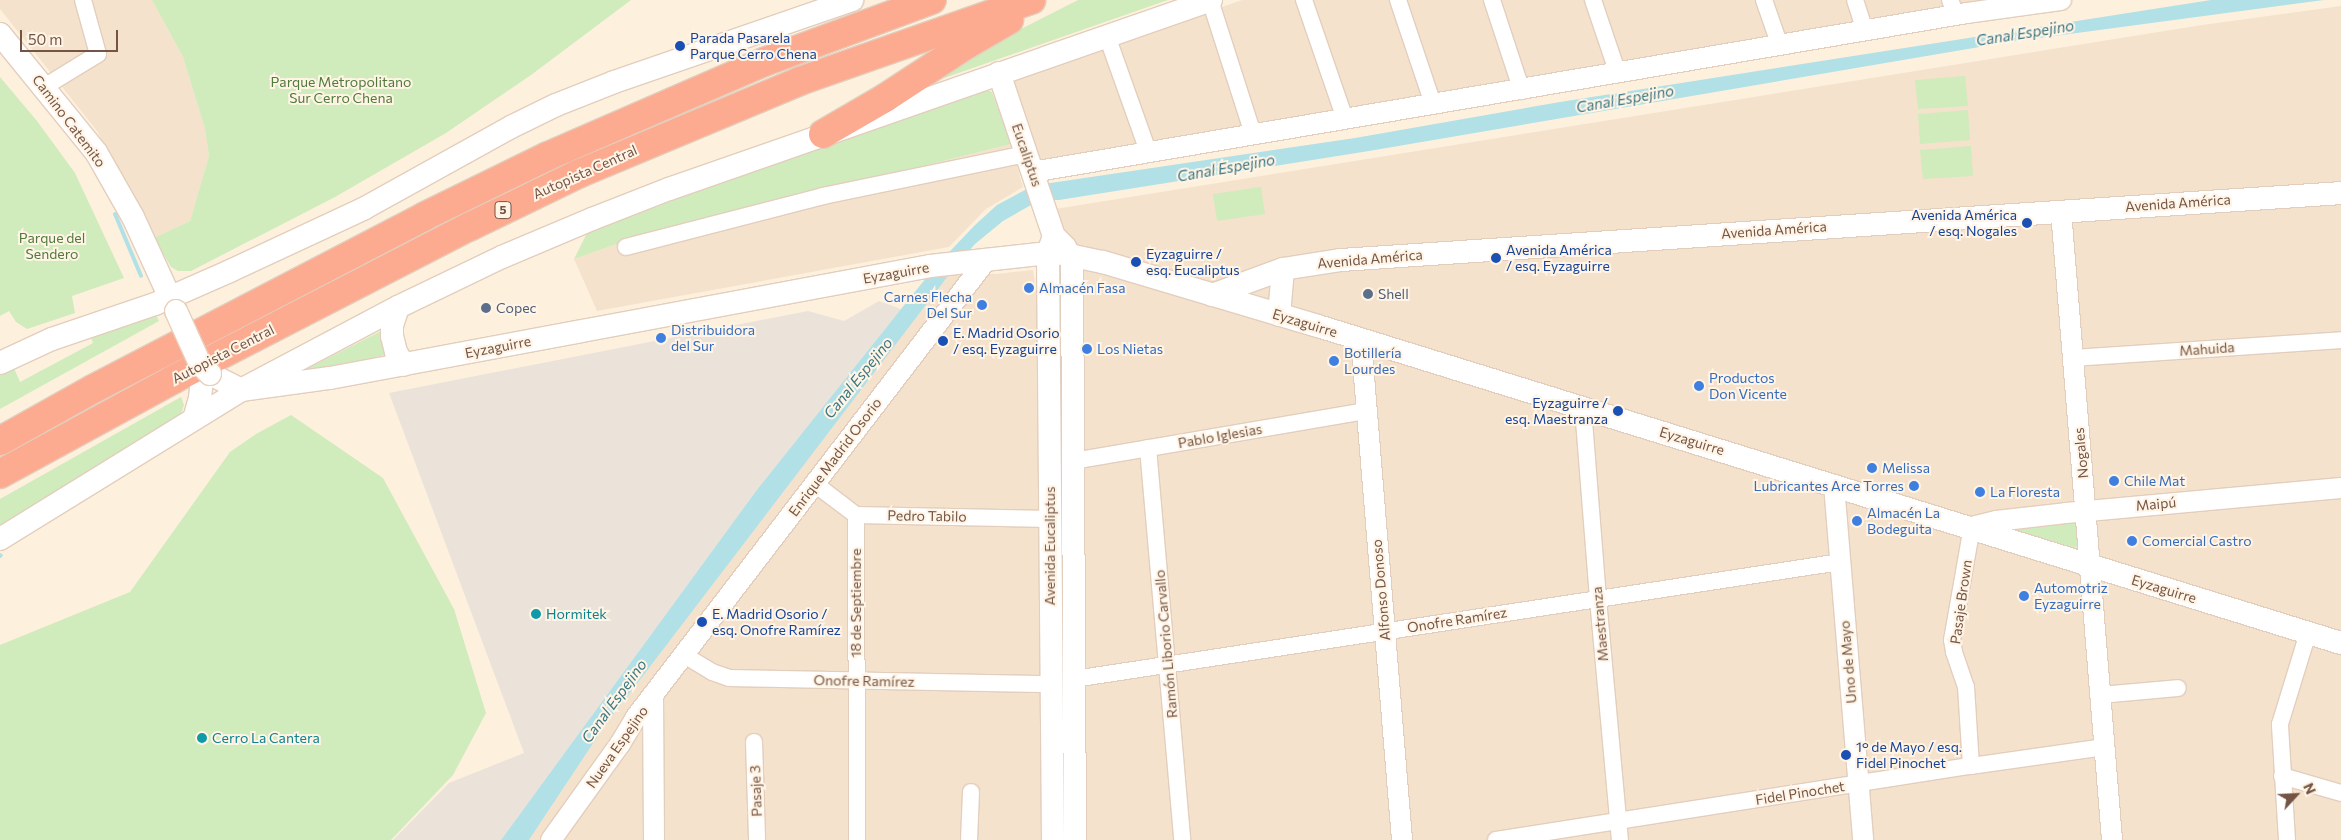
<!DOCTYPE html>
<html>
<head>
<meta charset="utf-8">
<style>
  body { margin:0 }
  #map { position:relative; width:2341px; height:840px; overflow:hidden; background:#fdf1de; font-family:Commissioner,sans-serif }
  div>[style] { position:absolute }
  [style*='--x'] { left:calc(var(--x)*1px); top:calc(var(--y)*1px); width:calc(var(--w)*1px); rotate:calc(var(--a)*1deg) }
  .residential>* { inset:0; background:#f5e2cc }
  .industrial>* { inset:0; background:#ebe2da }
  .green>* { inset:0; background:#d0ebbc }
  .water>* { inset:0; background:#b2e0e7 }
  .stream>* { height:4px; margin:-2px; padding:0 2px; transform-origin:2px; border-radius:2px; background:#b2e0e7 }
  .roads { filter:drop-shadow(1px 0 #e3cebd) drop-shadow(-1px 0 #e3cebd) drop-shadow(0 1px #e3cebd) drop-shadow(0 -1px #e3cebd) }
  .minor>* { height:16px; margin:-8px; padding:0 8px; transform-origin:8px; border-radius:8px; background:#fff }
  .tertiary>* { height:20px; margin:-10px; padding:0 10px; transform-origin:10px; border-radius:10px; background:#fff }
  .secondary>* { height:22px; margin:-11px; padding:0 11px; transform-origin:11px; border-radius:11px; background:#fff }
  .motorway>* { height:28px; margin:-14px; padding:0 14px; transform-origin:14px; border-radius:14px; background:#fcaa90 }
  .bridges { filter:drop-shadow(1px 0 #e9cfb9) drop-shadow(-1px 0 #e9cfb9) drop-shadow(0 1px #e9cfb9) drop-shadow(0 -1px #e9cfb9) }
  .secondary-bridge>* { height:22px; margin:-11px; padding:0 11px; transform-origin:11px; border-radius:11px; background:#fff }
  .dots>* { width:14px; height:14px; translate:-50% -50%; box-sizing:border-box; border:2px solid #fff4e5; border-radius:50% }
  span { translate:-50% -50%; white-space:nowrap; text-align:center; line-height:1.15; -webkit-text-stroke:4px #fff4e5; paint-order:stroke }
  .shield-label span { padding:1px 4px; background:#fff4e5; border:1px solid; border-radius:4px; -webkit-text-stroke-width:0 }
  .shield-label { font-size:12px; color:#745545; font-weight:700 }
  .transit-label { font-size:14px; color:#164399 }
  .left { translate:0 -50%; text-align:left }
  .right { translate:-100% -50%; text-align:right }
  .park-label { font-size:14px; color:#507b3c }
  .street-label { font-size:14px; color:#745545 }
  .shop-label { font-size:14px; color:#366cbe }
  .service-label { font-size:14px; color:#4e5e75 }
  .culture-label { font-size:14px; color:#0d838f }
  .water-label { font-size:15px; color:#3b7783; font-style:italic }
  .north { position:absolute; left:2271px; top:770px; width:50px; height:50px; -webkit-text-stroke:4px #fff4e5; paint-order:stroke; rotate:65deg; font-size:14px; font-weight:700; line-height:20px; text-align:center; color:#745545 }
  .north::after { content:''; display:block; margin:auto; width:18px; height:22px; background:#745545; clip-path:polygon(50% 0,100% 100%,50% 72%,0 100%) }
  .scale { position:absolute; left:20px; top:30px; width:98px; height:22px; box-sizing:border-box; border:2px solid #745545; border-top:0; padding-left:6px; font-size:15px; line-height:18px; white-space:nowrap; color:#745545; -webkit-text-stroke:4px #fff4e5; paint-order:stroke }
</style>
</head>
<body>
<div id="map">
  <div class="residential">
    <div style="clip-path:polygon(0 0,152px 0,183px 57px,205px 129px,209px 156px,190px 221px,152px 239px,97px 131px,0 9px)"></div>
    <div style="clip-path:polygon(1242px 0,2029px 0,1039px 163px,1010px 80px)"></div>
    <div style="clip-path:polygon(2341px 6px,2341px 840px,1085px 840px,1078px 277px,1055px 209px,2202px 25px)"></div>
    <div style="clip-path:polygon(1011px 144px,1023px 187px,986px 209px,949px 247px,597px 311px,574px 259px,631px 239px)"></div>
    <div style="clip-path:polygon(1033px 270px,1038px 306px,1044px 840px,529px 840px,604px 727px,951px 271px,996px 274px)"></div>
  </div>
  <div class="industrial">
    <div style="clip-path:polygon(879px 301px,901px 309px,756px 491px,501px 840px,393px 840px,449px 783px,524px 753px,389px 393px,808px 311px,844px 321px)"></div>
  </div>
  <div class="green">
    <div style="clip-path:polygon(152px 0,631px 0,531px 75px,446px 133px,335px 197px,191px 271px,178px 271px,171px 267px,154px 238px,190px 221px,209px 156px,205px 129px,183px 57px)"></div>
    <div style="clip-path:polygon(1078px 0,1168px 0,944px 78px,942px 69px)"></div>
    <div style="clip-path:polygon(1965px 76px,1968px 106px,1918px 109px,1915px 80px)"></div>
    <div style="clip-path:polygon(0 77px,37px 121px,75px 173px,124px 278px,72px 296px,75px 313px,27px 329px,16px 322px,9px 311px,0 316px)"></div>
    <div style="clip-path:polygon(987px 90px,992px 92px,1011px 144px,631px 239px,574px 259px,587px 233px,714px 185px)"></div>
    <div style="clip-path:polygon(1968px 110px,1970px 140px,1920px 144px,1918px 114px)"></div>
    <div style="clip-path:polygon(1971px 146px,1973px 176px,1923px 179px,1920px 150px)"></div>
    <div style="clip-path:polygon(1261px 187px,1265px 214px,1217px 221px,1213px 194px)"></div>
    <div style="clip-path:polygon(155px 313px,159px 321px,0 409px,0 367px,11px 361px,20px 382px,93px 343px,88px 330px)"></div>
    <div style="clip-path:polygon(385px 329px,389px 354px,293px 376px)"></div>
    <div style="clip-path:polygon(181px 397px,184px 405px,179px 420px,0 534px,0 499px)"></div>
    <div style="clip-path:polygon(291px 415px,383px 478px,454px 609px,486px 713px,453px 775px,391px 840px,0 840px,0 645px,130px 592px,230px 452px,256px 434px)"></div>
    <div style="clip-path:polygon(2076px 518px,2079px 546px,2074px 547px,2012px 531px,2009px 526px)"></div>
  </div>
  <div class="water">
    <div style="clip-path:polygon(2211px 0,2324px 0,2009px 42px,1369px 151px,1059px 200px,1042px 200px,1031px 205px,1003px 221px,975px 244px,957px 264px,604px 727px,529px 840px,501px 840px,756px 491px,901px 309px,935px 267px,975px 225px,997px 205px,1025px 190px,1037px 185px,1355px 138px,1560px 102px)"></div>
  </div>
  <div class="stream">
    <div style="--x:115;--y:214;--w:67;--a:67.2"></div>
    <div style="--x:0;--y:556;--w:1;--a:-45"></div>
  </div>
  <div class="roads">
    <div class="minor">
      <div style="--x:1210;--y:0;--w:141;--a:72.2"></div>
      <div style="--x:1304;--y:0;--w:126;--a:71"></div>
      <div style="--x:1398;--y:0;--w:110;--a:71.4"></div>
      <div style="--x:1492;--y:0;--w:96;--a:71.8"></div>
      <div style="--x:1593;--y:0;--w:78;--a:71.3"></div>
      <div style="--x:1764;--y:0;--w:49;--a:70.8"></div>
      <div style="--x:1855;--y:0;--w:33;--a:72"></div>
      <div style="--x:1950;--y:0;--w:16;--a:68"></div>
      <div style="--x:1107;--y:36;--w:122;--a:70.4"></div>
      <div style="--x:44;--y:87;--w:63;--a:-31.4"></div>
      <div style="--x:98;--y:54;--w:56;--a:-105.5"></div>
      <div style="--x:626;--y:247;--w:203;--a:-14.5"></div>
      <div style="--x:823;--y:196;--w:207;--a:-11.7"></div>
      <div style="--x:2073;--y:358;--w:269;--a:-3.8"></div>
      <div style="--x:1583;--y:408;--w:192;--a:85.5"></div>
      <div style="--x:1598;--y:599;--w:242;--a:84.8"></div>
      <div style="--x:1148;--y:448;--w:393;--a:85"></div>
      <div style="--x:1073;--y:461;--w:297;--a:-9.7"></div>
      <div style="--x:815;--y:484;--w:51;--a:37.1"></div>
      <div style="--x:856;--y:515;--w:194;--a:1.2"></div>
      <div style="--x:856;--y:515;--w:325;--a:89.8"></div>
      <div style="--x:684;--y:655;--w:33;--a:31"></div>
      <div style="--x:712;--y:672;--w:18;--a:19"></div>
      <div style="--x:729;--y:678;--w:322;--a:1.1"></div>
      <div style="--x:1074;--y:679;--w:775;--a:-8.68"></div>
      <div style="--x:2100;--y:695;--w:78;--a:-5.1"></div>
      <div style="--x:754;--y:742;--w:98;--a:88.2"></div>
      <div style="--x:1971;--y:766;--w:79;--a:-93.6"></div>
      <div style="--x:1966;--y:687;--w:37;--a:-109"></div>
      <div style="--x:1954;--y:652;--w:12;--a:-99"></div>
      <div style="--x:1952;--y:640;--w:115;--a:-80"></div>
      <div style="--x:2282;--y:776;--w:61;--a:16.1"></div>
      <div style="--x:969;--y:840;--w:48;--a:-87.6"></div>
      <div style="--x:1496;--y:840;--w:481;--a:-8.9"></div>
      <div style="--x:1971;--y:766;--w:134;--a:-8.1"></div>
      <div style="--x:2287;--y:840;--w:116;--a:-93.5"></div>
      <div style="--x:2280;--y:724;--w:95;--a:-72.9"></div>
    </div>
    <div class="tertiary">
      <div style="--x:1032;--y:172;--w:948;--a:-9.65"></div>
      <div style="--x:1967;--y:13;--w:95;--a:-7.9"></div>
      <div style="--x:2061;--y:211;--w:631;--a:85.36"></div>
      <div style="--x:1361;--y:340;--w:502;--a:85.31"></div>
      <div style="--x:1834;--y:485;--w:356;--a:85.3"></div>
      <div style="--x:1972;--y:527;--w:25;--a:-14"></div>
      <div style="--x:1996;--y:521;--w:70;--a:-6.5"></div>
      <div style="--x:2066;--y:513;--w:276;--a:-5.2"></div>
      <div style="--x:653;--y:696;--w:144;--a:89.6"></div>
      <div style="--x:551;--y:840;--w:118;--a:-54.3"></div>
      <div style="--x:620;--y:744;--w:31;--a:-59"></div>
      <div style="--x:636;--y:717;--w:577;--a:-52.53"></div>
    </div>
    <div class="secondary">
      <div style="--x:0;--y:34;--w:152;--a:50.9"></div>
      <div style="--x:96;--y:152;--w:75;--a:60.4"></div>
      <div style="--x:133;--y:217;--w:103;--a:65.4"></div>
      <div style="--x:999;--y:73;--w:172;--a:71.4"></div>
      <div style="--x:1054;--y:236;--w:16;--a:45"></div>
      <div style="--x:1072;--y:255;--w:585;--a:89.71"></div>
      <div style="--x:1212;--y:295;--w:76;--a:-20.1"></div>
      <div style="--x:1283;--y:269;--w:59;--a:-8.8"></div>
      <div style="--x:1341;--y:260;--w:1002;--a:-3.83"></div>
      <div style="--x:398;--y:307;--w:20;--a:108"></div>
      <div style="--x:392;--y:326;--w:10;--a:90"></div>
      <div style="--x:392;--y:336;--w:16;--a:76"></div>
      <div style="--x:396;--y:352;--w:15;--a:58"></div>
      <div style="--x:1279;--y:315;--w:46;--a:-85"></div>
      <div style="--x:0;--y:363;--w:57;--a:-24.8"></div>
      <div style="--x:52;--y:339;--w:109;--a:-18.8"></div>
      <div style="--x:155;--y:304;--w:82;--a:-23.7"></div>
      <div style="--x:230;--y:271;--w:147;--a:-25"></div>
      <div style="--x:363;--y:209;--w:169;--a:-29"></div>
      <div style="--x:511;--y:127;--w:50;--a:-26.1"></div>
      <div style="--x:556;--y:105;--w:62;--a:-21.6"></div>
      <div style="--x:614;--y:82;--w:252;--a:-19"></div>
      <div style="--x:210;--y:374;--w:35;--a:27"></div>
      <div style="--x:241;--y:390;--w:90;--a:-7.7"></div>
      <div style="--x:330;--y:378;--w:610;--a:-10.57"></div>
      <div style="--x:930;--y:266;--w:119;--a:-6.3"></div>
      <div style="--x:1048;--y:253;--w:16;--a:4"></div>
      <div style="--x:1064;--y:254;--w:40;--a:12"></div>
      <div style="--x:1103;--y:262;--w:224;--a:16.6"></div>
      <div style="--x:1318;--y:326;--w:1071;--a:17.22"></div>
      <div style="--x:194;--y:419;--w:22;--a:-74"></div>
      <div style="--x:200;--y:398;--w:20;--a:-84"></div>
      <div style="--x:0;--y:539;--w:283;--a:-31.7"></div>
      <div style="--x:241;--y:390;--w:178;--a:-27.9"></div>
      <div style="--x:398;--y:307;--w:115;--a:-25.7"></div>
      <div style="--x:502;--y:257;--w:98;--a:-22.9"></div>
      <div style="--x:592;--y:219;--w:83;--a:-21.3"></div>
      <div style="--x:669;--y:189;--w:574;--a:-19.22"></div>
      <div style="--x:1053;--y:840;--w:587;--a:-90.49"></div>
      <div style="--x:1048;--y:253;--w:18;--a:-71"></div>
    </div>
    <div class="motorway">
      <div style="--x:823;--y:134;--w:72;--a:-30.1"></div>
      <div style="--x:885;--y:98;--w:97;--a:-33.2"></div>
      <div style="--x:966;--y:45;--w:50;--a:-30.2"></div>
      <div style="--x:0;--y:441;--w:107;--a:-29.2"></div>
      <div style="--x:93;--y:389;--w:374;--a:-27.5"></div>
      <div style="--x:425;--y:216;--w:137;--a:-26"></div>
      <div style="--x:548;--y:156;--w:236;--a:-23.5"></div>
      <div style="--x:764;--y:62;--w:179;--a:-20.3"></div>
      <div style="--x:0;--y:474;--w:198;--a:-28.6"></div>
      <div style="--x:174;--y:379;--w:334;--a:-27.3"></div>
      <div style="--x:471;--y:226;--w:119;--a:-25.9"></div>
      <div style="--x:578;--y:174;--w:241;--a:-22.7"></div>
      <div style="--x:800;--y:81;--w:245;--a:-19.3"></div>
    </div>
  </div>
  <div class="bridges">
    <div class="secondary-bridge">
      <div style="--x:176;--y:311;--w:58;--a:65.6"></div>
      <div style="--x:200;--y:364;--w:14;--a:45"></div>
    </div>
  </div>
  <div class="dots">
    <div style="left:680px;top:46px;background:#1a4fb4"></div>
    <div style="left:2027px;top:223px;background:#1a4fb4"></div>
    <div style="left:1496px;top:258px;background:#1a4fb4"></div>
    <div style="left:1136px;top:262px;background:#1a4fb4"></div>
    <div style="left:1029px;top:288px;background:#3f7fe0"></div>
    <div style="left:1368px;top:294px;background:#5c6f8a"></div>
    <div style="left:982px;top:305px;background:#3f7fe0"></div>
    <div style="left:486px;top:308px;background:#5c6f8a"></div>
    <div style="left:661px;top:338px;background:#3f7fe0"></div>
    <div style="left:943px;top:341px;background:#1a4fb4"></div>
    <div style="left:1087px;top:349px;background:#3f7fe0"></div>
    <div style="left:1334px;top:361px;background:#3f7fe0"></div>
    <div style="left:1699px;top:386px;background:#3f7fe0"></div>
    <div style="left:1618px;top:411px;background:#1a4fb4"></div>
    <div style="left:1872px;top:468px;background:#3f7fe0"></div>
    <div style="left:2114px;top:481px;background:#3f7fe0"></div>
    <div style="left:1914px;top:486px;background:#3f7fe0"></div>
    <div style="left:1980px;top:492px;background:#3f7fe0"></div>
    <div style="left:1857px;top:521px;background:#3f7fe0"></div>
    <div style="left:2132px;top:541px;background:#3f7fe0"></div>
    <div style="left:2024px;top:596px;background:#3f7fe0"></div>
    <div style="left:536px;top:614px;background:#0f9aa8"></div>
    <div style="left:702px;top:622px;background:#1a4fb4"></div>
    <div style="left:202px;top:738px;background:#0f9aa8"></div>
    <div style="left:1846px;top:755px;background:#1a4fb4"></div>
  </div>
  <div class="shield-label">
    <span style="left:503px;top:210px">5</span>
  </div>
  <div class="transit-label">
    <span class="left" style="left:690px;top:46px">Parada Pasarela<br>Parque Cerro Chena</span>
    <span class="right" style="left:2017px;top:223px">Avenida América<br>/ esq. Nogales</span>
    <span class="left" style="left:1506px;top:258px">Avenida América<br>/ esq. Eyzaguirre</span>
    <span class="left" style="left:1146px;top:262px">Eyzaguirre /<br>esq. Eucaliptus</span>
    <span class="left" style="left:953px;top:341px">E. Madrid Osorio<br>/ esq. Eyzaguirre</span>
    <span class="right" style="left:1608px;top:411px">Eyzaguirre /<br>esq. Maestranza</span>
    <span class="left" style="left:712px;top:622px">E. Madrid Osorio /<br>esq. Onofre Ramírez</span>
    <span class="left" style="left:1856px;top:755px">1° de Mayo / esq.<br>Fidel Pinochet</span>
  </div>
  <div class="park-label">
    <span style="left:341px;top:90px">Parque Metropolitano<br>Sur Cerro Chena</span>
    <span style="left:52px;top:246px">Parque del<br>Sendero</span>
  </div>
  <div class="street-label">
    <span style="left:69px;top:121px;rotate:53deg">Camino Catemito</span>
    <span style="left:1027px;top:155px;rotate:71deg">Eucaliptus</span>
    <span style="left:585px;top:172px;rotate:-24deg">Autopista Central</span>
    <span style="left:2178px;top:203px;rotate:-4deg">Avenida América</span>
    <span style="left:1774px;top:230px;rotate:-4deg">Avenida América</span>
    <span style="left:1370px;top:259px;rotate:-5deg">Avenida América</span>
    <span style="left:896px;top:273px;rotate:-10deg">Eyzaguirre</span>
    <span style="left:1305px;top:323px;rotate:17deg">Eyzaguirre</span>
    <span style="left:498px;top:347px;rotate:-11deg">Eyzaguirre</span>
    <span style="left:2207px;top:349px;rotate:-4deg">Mahuida</span>
    <span style="left:223px;top:354px;rotate:-27deg">Autopista Central</span>
    <span style="left:1220px;top:436px;rotate:-10deg">Pablo Iglesias</span>
    <span style="left:1692px;top:441px;rotate:17deg">Eyzaguirre</span>
    <span style="left:2081px;top:453px;rotate:-95deg">Nogales</span>
    <span style="left:835px;top:457px;rotate:-53deg">Enrique Madrid Osorio</span>
    <span style="left:2156px;top:504px;rotate:-5deg">Maipú</span>
    <span style="left:927px;top:516px;rotate:1deg">Pedro Tabilo</span>
    <span style="left:1050px;top:546px;rotate:-90deg">Avenida Eucaliptus</span>
    <span style="left:2164px;top:589px;rotate:17deg">Eyzaguirre</span>
    <span style="left:1381px;top:590px;rotate:-95deg">Alfonso Donoso</span>
    <span style="left:1961px;top:602px;rotate:-82deg">Pasaje Brown</span>
    <span style="left:856px;top:603px;rotate:-90deg">18 de Septiembre</span>
    <span style="left:1457px;top:620px;rotate:-9deg">Onofre Ramírez</span>
    <span style="left:1600px;top:624px;rotate:-95deg">Maestranza</span>
    <span style="left:1166px;top:644px;rotate:-95deg">Ramón Liborio Carvallo</span>
    <span style="left:1848px;top:662px;rotate:-95deg">Uno de Mayo</span>
    <span style="left:864px;top:681px;rotate:1deg">Onofre Ramírez</span>
    <span style="left:617px;top:747px;rotate:-55deg">Nueva Espejino</span>
    <span style="left:756px;top:791px;rotate:-92deg">Pasaje 3</span>
    <span style="left:1800px;top:793px;rotate:-9deg">Fidel Pinochet</span>
  </div>
  <div class="shop-label">
    <span class="left" style="left:1039px;top:288px">Almacén Fasa</span>
    <span class="right" style="left:972px;top:305px">Carnes Flecha<br>Del Sur</span>
    <span class="left" style="left:671px;top:338px">Distribuidora<br>del Sur</span>
    <span class="left" style="left:1097px;top:349px">Los Nietas</span>
    <span class="left" style="left:1344px;top:361px">Botillería<br>Lourdes</span>
    <span class="left" style="left:1709px;top:386px">Productos<br>Don Vicente</span>
    <span class="left" style="left:1882px;top:468px">Melissa</span>
    <span class="left" style="left:2124px;top:481px">Chile Mat</span>
    <span class="right" style="left:1904px;top:486px">Lubricantes Arce Torres</span>
    <span class="left" style="left:1990px;top:492px">La Floresta</span>
    <span class="left" style="left:1867px;top:521px">Almacén La<br>Bodeguita</span>
    <span class="left" style="left:2142px;top:541px">Comercial Castro</span>
    <span class="left" style="left:2034px;top:596px">Automotriz<br>Eyzaguirre</span>
  </div>
  <div class="service-label">
    <span class="left" style="left:1378px;top:294px">Shell</span>
    <span class="left" style="left:496px;top:308px">Copec</span>
  </div>
  <div class="culture-label">
    <span class="left" style="left:546px;top:614px">Hormitek</span>
    <span class="left" style="left:212px;top:738px">Cerro La Cantera</span>
  </div>
  <div class="water-label">
    <span style="left:2025px;top:33px;rotate:-9deg">Canal Espejino</span>
    <span style="left:1625px;top:99px;rotate:-10deg">Canal Espejino</span>
    <span style="left:1226px;top:168px;rotate:-10deg">Canal Espejino</span>
    <span style="left:858px;top:378px;rotate:-51deg">Canal Espejino</span>
    <span style="left:614px;top:701px;rotate:-54deg">Canal Espejino</span>
  </div>
  <div class="north">N</div>
  <div class="scale">50 m</div>
</div>
</body>
</html>
